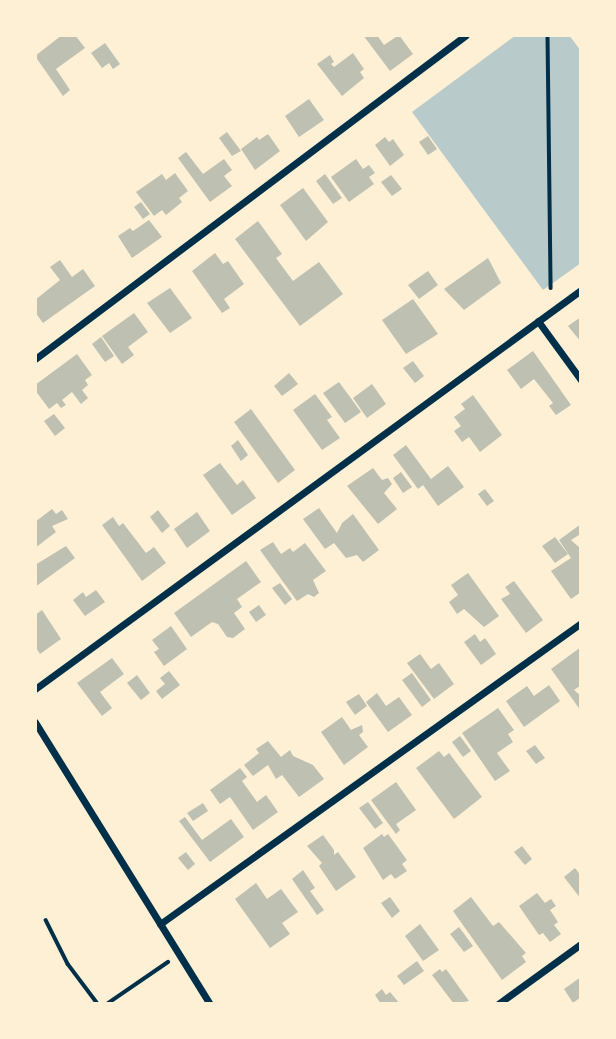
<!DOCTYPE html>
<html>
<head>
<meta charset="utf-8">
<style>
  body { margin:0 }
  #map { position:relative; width:616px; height:1039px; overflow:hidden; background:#fdf0d5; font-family:Georgia,serif }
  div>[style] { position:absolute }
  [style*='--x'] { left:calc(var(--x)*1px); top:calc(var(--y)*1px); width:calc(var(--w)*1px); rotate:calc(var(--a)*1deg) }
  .green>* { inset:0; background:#b9caca }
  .building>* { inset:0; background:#bec0b2 }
  .path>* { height:3.5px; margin:-1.75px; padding:0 1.75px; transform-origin:1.75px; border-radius:1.75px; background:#003049 }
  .minor>* { height:7px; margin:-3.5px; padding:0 3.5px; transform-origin:3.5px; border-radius:3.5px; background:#003049 }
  span { translate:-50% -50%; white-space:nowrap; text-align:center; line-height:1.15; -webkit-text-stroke:6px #fdf0d5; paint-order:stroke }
  .frame { position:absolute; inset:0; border:37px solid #fdf0d5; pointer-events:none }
</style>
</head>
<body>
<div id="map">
  <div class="green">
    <div style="clip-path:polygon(516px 35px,569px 35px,581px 51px,581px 263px,543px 290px,412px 112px)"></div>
  </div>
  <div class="building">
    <div style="clip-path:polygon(62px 35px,75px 35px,85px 48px,56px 69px,70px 90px,63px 96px,35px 56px)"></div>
    <div style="clip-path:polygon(363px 35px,377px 35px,384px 45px,399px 35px,413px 54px,390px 71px)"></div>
    <div style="clip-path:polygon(105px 43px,120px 64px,113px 69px,109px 63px,102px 68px,91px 53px)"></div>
    <div style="clip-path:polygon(353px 53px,364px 69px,360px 72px,364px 78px,342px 96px,317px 64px,330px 55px,334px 62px,331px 64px,334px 67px)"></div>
    <div style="clip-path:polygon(309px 99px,324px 120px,299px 137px,285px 116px)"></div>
    <div style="clip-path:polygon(227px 132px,241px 151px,232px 156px,219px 138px)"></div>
    <div style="clip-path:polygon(268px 134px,280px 151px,255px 170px,241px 149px,257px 137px,259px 140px)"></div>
    <div style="clip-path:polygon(428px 136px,437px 149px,428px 155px,419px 142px)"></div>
    <div style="clip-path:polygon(385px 137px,389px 142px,393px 139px,404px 155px,390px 166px,375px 145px)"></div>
    <div style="clip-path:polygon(186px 152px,203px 174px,224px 159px,232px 170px,224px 176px,232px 186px,210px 202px,178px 158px)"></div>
    <div style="clip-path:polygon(356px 159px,363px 169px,369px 165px,375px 173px,369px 177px,374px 184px,349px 202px,331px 177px)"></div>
    <div style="clip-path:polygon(175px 173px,188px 191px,179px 198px,182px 202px,166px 215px,162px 210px,154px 216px,136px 192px,162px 174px,166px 180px)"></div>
    <div style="clip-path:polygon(325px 174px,342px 198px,333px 204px,316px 181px)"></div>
    <div style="clip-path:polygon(391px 175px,402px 189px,392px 196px,381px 182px)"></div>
    <div style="clip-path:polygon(303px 188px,328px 222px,306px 241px,280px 205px)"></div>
    <div style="clip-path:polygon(141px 202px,150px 214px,143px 219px,134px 207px)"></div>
    <div style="clip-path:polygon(149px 220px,162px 237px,132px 258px,118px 236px,130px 228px,133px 231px)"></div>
    <div style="clip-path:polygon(258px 221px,282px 254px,276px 258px,293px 281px,319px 262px,343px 294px,300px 326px,235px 239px)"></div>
    <div style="clip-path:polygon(215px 253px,223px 264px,228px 261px,244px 284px,224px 299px,230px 308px,222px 313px,192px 271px)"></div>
    <div style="clip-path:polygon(488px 258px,501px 283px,464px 310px,444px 289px)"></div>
    <div style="clip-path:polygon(60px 260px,72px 277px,83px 269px,95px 286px,43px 323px,35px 312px,35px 300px,60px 280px,50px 267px)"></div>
    <div style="clip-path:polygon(428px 271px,438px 285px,419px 299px,408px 285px)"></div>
    <div style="clip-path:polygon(170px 288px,192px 318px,170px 333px,147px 303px)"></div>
    <div style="clip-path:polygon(413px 299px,438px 334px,406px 354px,382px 320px)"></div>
    <div style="clip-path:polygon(134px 313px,148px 332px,128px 347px,134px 355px,122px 364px,102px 336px)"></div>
    <div style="clip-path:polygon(581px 317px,581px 342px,568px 326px)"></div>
    <div style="clip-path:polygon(101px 337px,114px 356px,105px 362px,92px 344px)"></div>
    <div style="clip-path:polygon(533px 351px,571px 405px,556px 415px,549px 406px,553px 403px,534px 379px,521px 389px,507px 370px)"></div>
    <div style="clip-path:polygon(77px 354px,92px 375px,85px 380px,88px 385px,82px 390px,88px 398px,81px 404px,72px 392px,62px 400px,66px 405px,61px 408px,57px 403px,49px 409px,35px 390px,35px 385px)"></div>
    <div style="clip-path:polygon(413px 361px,424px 376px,415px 383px,403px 368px)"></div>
    <div style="clip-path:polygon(289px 373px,298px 384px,282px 396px,274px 386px)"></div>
    <div style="clip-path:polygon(339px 382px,361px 412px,345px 423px,323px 393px)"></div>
    <div style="clip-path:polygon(372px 384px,386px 404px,367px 418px,353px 398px)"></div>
    <div style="clip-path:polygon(315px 394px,332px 417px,327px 420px,340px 438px,322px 450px,293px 410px)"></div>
    <div style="clip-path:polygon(473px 395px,502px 435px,480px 452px,469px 437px,462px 442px,454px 431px,461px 426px,454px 417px,465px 409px,461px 404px)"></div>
    <div style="clip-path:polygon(251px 409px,295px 470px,278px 483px,234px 422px)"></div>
    <div style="clip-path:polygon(54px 414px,65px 428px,55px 436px,44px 421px)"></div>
    <div style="clip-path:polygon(238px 440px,248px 455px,241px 461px,231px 446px)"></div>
    <div style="clip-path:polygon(406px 445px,431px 479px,448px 466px,464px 487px,438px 506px,423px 485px,418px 489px,393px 455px)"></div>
    <div style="clip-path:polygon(220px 463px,237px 485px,243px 480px,256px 498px,232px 515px,203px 475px)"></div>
    <div style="clip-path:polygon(373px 468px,382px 480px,388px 478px,392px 484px,384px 493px,397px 509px,378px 524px,347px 486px)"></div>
    <div style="clip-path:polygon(401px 472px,412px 487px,403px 493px,393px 478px)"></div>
    <div style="clip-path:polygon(485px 489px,494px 501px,487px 506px,478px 494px)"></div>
    <div style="clip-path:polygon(319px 508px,337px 533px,342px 523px,353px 514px,379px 550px,363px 562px,357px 555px,346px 558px,334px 543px,325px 549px,303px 519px)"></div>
    <div style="clip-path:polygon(52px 509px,56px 514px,62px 510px,68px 519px,52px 526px,56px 532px,35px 548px,35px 522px)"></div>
    <div style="clip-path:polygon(158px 510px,170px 526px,162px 533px,150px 517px)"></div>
    <div style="clip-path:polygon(197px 512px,210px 531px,187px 548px,174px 529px)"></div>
    <div style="clip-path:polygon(113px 517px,119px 526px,123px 523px,146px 553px,154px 547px,166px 563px,142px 581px,102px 525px)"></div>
    <div style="clip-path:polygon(581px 524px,581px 538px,579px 535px,571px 540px,581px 549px,581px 592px,571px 599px,551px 571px,571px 558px,559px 540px)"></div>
    <div style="clip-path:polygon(555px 537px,568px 554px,555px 563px,542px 546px)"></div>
    <div style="clip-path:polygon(273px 542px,281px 554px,290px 548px,293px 552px,305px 543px,326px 571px,313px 580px,319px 593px,314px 597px,308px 594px,297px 601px,260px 550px)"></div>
    <div style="clip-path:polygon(66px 546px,75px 558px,35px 587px,35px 565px)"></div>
    <div style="clip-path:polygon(246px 561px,261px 582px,237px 599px,242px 607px,234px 613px,245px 629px,233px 638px,227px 637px,218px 624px,212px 622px,191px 637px,174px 613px)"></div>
    <div style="clip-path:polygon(468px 573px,499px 616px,484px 627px,464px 609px,457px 614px,449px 602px,458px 595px,451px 585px)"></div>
    <div style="clip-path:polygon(514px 581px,543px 620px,526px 633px,501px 599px,510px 594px,505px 587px)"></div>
    <div style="clip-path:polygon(280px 583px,292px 599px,285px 605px,272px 588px)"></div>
    <div style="clip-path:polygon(96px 590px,105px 602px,85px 616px,73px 600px,83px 592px,86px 597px)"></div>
    <div style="clip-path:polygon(259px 605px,266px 615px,256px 622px,249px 612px)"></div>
    <div style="clip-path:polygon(42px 610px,61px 639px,40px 654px,35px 646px,35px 615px)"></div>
    <div style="clip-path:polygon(171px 626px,187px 649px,164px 666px,154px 652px,159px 649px,152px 640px)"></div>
    <div style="clip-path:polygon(475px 634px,480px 642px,485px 638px,496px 654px,481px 665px,464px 642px)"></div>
    <div style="clip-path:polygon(581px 647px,581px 685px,574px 690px,581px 696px,581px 711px,551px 669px)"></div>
    <div style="clip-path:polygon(420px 654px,431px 669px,439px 663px,454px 684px,434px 699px,407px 663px)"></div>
    <div style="clip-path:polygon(112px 658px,124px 674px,100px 692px,112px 708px,102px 716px,77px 683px)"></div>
    <div style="clip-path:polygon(169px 671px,180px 685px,162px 699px,156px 691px,165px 684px,160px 678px)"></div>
    <div style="clip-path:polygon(412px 673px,431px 700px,422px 707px,402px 680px)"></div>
    <div style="clip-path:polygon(137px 675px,150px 693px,141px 700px,127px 683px)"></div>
    <div style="clip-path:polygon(549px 685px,560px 701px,524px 727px,506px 701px,527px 686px,534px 696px)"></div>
    <div style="clip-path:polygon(377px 693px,386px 706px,399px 697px,412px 715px,388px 732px,366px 702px)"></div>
    <div style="clip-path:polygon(359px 694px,367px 706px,355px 715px,346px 702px)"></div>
    <div style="clip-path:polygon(498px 708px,514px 730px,508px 734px,513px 742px,497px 753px,510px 771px,495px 781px,462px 733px)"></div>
    <div style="clip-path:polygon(342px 717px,351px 730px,362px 725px,363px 732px,359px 735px,368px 747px,344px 765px,321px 732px)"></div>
    <div style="clip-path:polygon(460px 736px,471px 751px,463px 757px,452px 742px)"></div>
    <div style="clip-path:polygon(268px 741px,281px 757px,290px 750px,293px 756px,313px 765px,324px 779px,299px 797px,282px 775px,276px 779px,268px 765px,253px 776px,244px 765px,259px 753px,256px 749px)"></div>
    <div style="clip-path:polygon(535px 745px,545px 758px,536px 764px,526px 751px)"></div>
    <div style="clip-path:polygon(439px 751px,444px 757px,449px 753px,482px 797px,454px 819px,416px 768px)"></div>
    <div style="clip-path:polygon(240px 768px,247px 777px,242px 781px,257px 802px,266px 795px,278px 812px,253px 830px,230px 797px,220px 804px,210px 790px)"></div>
    <div style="clip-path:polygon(396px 782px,416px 810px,396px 824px,400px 830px,396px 834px,371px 800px)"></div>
    <div style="clip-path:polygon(368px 802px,383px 823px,375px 829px,359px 808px)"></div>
    <div style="clip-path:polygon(203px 803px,208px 811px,193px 821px,187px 813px)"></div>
    <div style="clip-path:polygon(185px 817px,202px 840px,231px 819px,244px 837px,210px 862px,179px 821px)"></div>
    <div style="clip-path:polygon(382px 834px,384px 837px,388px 834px,407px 860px,402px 864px,407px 871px,395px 879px,391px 874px,383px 880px,363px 848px)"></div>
    <div style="clip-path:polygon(323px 835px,334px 850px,334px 855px,338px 852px,356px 877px,336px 891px,319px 866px,322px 863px,307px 846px)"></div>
    <div style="clip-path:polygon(522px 846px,532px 859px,525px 865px,514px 852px)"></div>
    <div style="clip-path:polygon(186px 852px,195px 864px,188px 870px,178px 858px)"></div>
    <div style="clip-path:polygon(575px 868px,581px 876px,581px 899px,564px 877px)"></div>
    <div style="clip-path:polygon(303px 870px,315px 888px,310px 891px,324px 910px,317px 915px,292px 879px)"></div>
    <div style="clip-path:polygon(256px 883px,267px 899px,281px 889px,298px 912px,282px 923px,290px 934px,270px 948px,235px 899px)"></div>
    <div style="clip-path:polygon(537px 893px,545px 903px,551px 899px,556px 906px,550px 910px,558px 922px,554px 925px,561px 934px,550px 942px,543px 933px,539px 935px,519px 906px)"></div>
    <div style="clip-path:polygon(390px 897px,400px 911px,392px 918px,381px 903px)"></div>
    <div style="clip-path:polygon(471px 897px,493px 926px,499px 922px,526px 953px,522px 956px,526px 962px,502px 980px,453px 911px)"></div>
    <div style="clip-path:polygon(420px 924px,439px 950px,423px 961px,405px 936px)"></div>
    <div style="clip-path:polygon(459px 927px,473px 946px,464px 952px,450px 934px)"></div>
    <div style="clip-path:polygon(417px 961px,424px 971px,404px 985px,397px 976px)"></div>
    <div style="clip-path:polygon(440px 969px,442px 972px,446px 969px,469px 1001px,454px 1004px,432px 975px)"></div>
    <div style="clip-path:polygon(581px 977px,581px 997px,573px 1003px,564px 989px)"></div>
    <div style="clip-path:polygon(382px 989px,386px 995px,390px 992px,400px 1004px,381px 1004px,375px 995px)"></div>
  </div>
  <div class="path">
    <div style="--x:548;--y:35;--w:253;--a:89.3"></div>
    <div style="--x:46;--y:920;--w:49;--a:63.4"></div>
    <div style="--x:68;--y:964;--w:50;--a:53.1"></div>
    <div style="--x:107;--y:1004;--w:74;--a:-34.5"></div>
  </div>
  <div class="minor">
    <div style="--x:538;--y:321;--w:73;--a:53.9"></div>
    <div style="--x:35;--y:359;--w:539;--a:-36.93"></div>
    <div style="--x:35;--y:689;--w:676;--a:-36.16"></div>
    <div style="--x:35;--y:722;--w:332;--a:58.2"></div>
    <div style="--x:160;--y:924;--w:518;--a:-35.56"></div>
    <div style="--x:498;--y:1004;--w:102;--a:-35.9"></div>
  </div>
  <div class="frame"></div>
</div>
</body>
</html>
